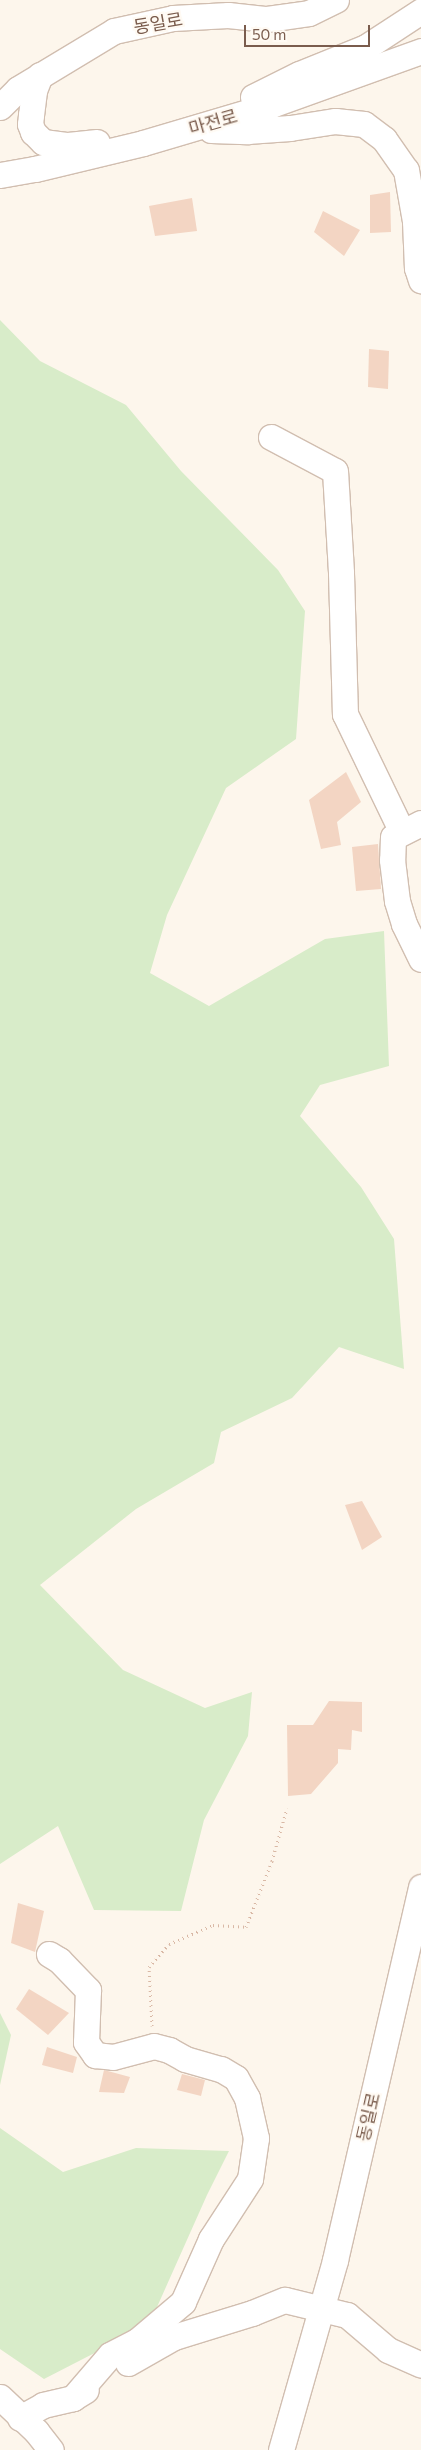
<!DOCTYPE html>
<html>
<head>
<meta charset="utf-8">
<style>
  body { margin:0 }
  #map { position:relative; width:421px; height:2450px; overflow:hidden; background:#fdf6ec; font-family:Commissioner,"Noto Sans KR",sans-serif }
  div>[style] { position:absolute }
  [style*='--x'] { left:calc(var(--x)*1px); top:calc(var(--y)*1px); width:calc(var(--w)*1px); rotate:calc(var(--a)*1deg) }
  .green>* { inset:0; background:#d8ecc9 }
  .building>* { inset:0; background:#f3d5c3 }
  .path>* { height:3px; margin-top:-1.5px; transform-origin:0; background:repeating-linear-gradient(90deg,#d9b8a5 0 1px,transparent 0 5px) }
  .roads { filter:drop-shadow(1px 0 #d1beb0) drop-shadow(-1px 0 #d1beb0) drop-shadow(0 1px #d1beb0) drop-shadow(0 -1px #d1beb0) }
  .minor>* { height:25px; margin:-12.5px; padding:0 12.5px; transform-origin:12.5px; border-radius:12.5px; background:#fff }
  span { translate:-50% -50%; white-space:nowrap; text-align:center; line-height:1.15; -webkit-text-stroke:4.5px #fffaf3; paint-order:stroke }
  .street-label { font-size:18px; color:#7a5c4d }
  .scale { position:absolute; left:244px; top:25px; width:126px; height:22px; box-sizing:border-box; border:2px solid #7a5c4d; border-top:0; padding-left:6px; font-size:15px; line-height:18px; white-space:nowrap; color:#7a5c4d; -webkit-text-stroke:4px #fffaf3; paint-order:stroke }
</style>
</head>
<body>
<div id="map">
  <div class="green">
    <div style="clip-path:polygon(0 320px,40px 361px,126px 405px,181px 471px,278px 570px,305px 611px,296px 739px,226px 788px,167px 915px,150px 973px,209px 1006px,325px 939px,384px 931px,389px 1066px,320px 1085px,300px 1116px,361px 1187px,394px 1239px,404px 1369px,339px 1347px,292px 1398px,221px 1432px,214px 1463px,136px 1509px,40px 1585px,123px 1670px,205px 1708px,252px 1692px,248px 1736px,204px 1820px,181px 1911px,94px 1910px,58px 1826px,0 1864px)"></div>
    <div style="clip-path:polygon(0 2013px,11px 2035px,0 2085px)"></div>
    <div style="clip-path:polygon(0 2128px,63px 2172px,136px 2148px,229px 2151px,207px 2195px,149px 2325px,44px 2379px,0 2349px)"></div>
  </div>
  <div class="building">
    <div style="clip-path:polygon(390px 192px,391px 232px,370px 233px,370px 195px)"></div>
    <div style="clip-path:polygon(192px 198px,197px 231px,155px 236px,149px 206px)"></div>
    <div style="clip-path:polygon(323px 211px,360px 230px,344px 256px,314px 232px)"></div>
    <div style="clip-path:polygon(369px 349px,389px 351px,388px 389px,368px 387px)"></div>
    <div style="clip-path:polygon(346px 772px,361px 802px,337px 822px,341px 845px,321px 849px,309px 800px)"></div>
    <div style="clip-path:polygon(378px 844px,381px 889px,356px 891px,352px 847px)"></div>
    <div style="clip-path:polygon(362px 1501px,382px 1537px,362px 1550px,345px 1505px)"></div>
    <div style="clip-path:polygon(329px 1701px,362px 1702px,362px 1732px,352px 1730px,351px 1750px,338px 1749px,338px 1763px,311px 1794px,288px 1796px,287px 1725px,313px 1725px)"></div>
    <div style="clip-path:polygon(18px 1903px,44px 1911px,35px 1952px,11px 1943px)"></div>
    <div style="clip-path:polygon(29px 1989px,69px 2013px,48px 2035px,16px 2009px)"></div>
    <div style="clip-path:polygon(47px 2047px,77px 2057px,73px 2073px,42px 2065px)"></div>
    <div style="clip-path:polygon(104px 2070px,130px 2077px,124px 2093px,99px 2092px)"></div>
    <div style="clip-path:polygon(182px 2074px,205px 2080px,201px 2096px,177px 2090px)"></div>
  </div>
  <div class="path">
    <div style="--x:152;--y:2026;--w:59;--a:-92.9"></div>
    <div style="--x:149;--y:1967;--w:30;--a:-49"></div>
    <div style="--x:169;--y:1944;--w:48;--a:-23.4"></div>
    <div style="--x:213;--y:1925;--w:33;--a:3"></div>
    <div style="--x:246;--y:1927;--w:71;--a:-68.5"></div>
    <div style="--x:272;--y:1861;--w:55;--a:-74.2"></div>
  </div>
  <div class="roads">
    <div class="minor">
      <div style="--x:40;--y:75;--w:17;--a:111"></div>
      <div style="--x:34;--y:91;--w:24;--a:97"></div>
      <div style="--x:31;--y:115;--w:9;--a:96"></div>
      <div style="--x:30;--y:124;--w:9;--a:69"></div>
      <div style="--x:33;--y:132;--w:14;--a:45"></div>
      <div style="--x:43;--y:142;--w:25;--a:7"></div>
      <div style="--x:68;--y:145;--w:29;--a:-6"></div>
      <div style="--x:253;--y:97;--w:51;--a:-26.6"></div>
      <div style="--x:299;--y:74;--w:72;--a:-21.9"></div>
      <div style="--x:366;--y:47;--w:66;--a:-33.2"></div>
      <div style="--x:0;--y:107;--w:25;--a:-45"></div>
      <div style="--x:18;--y:89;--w:112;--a:-31.1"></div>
      <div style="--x:114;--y:31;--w:60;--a:-12.4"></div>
      <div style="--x:173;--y:18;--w:55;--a:-3.1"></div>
      <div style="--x:228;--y:15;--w:39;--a:6"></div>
      <div style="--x:267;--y:19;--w:42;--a:-8.1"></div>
      <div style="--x:309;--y:13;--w:30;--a:-26"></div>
      <div style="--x:211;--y:130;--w:36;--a:2"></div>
      <div style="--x:247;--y:131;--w:43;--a:-4"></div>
      <div style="--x:290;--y:128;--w:46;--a:-8.8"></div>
      <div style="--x:335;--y:121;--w:29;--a:6"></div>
      <div style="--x:364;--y:124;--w:25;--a:37"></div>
      <div style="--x:384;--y:139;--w:38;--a:55"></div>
      <div style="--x:406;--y:170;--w:52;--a:80"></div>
      <div style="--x:415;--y:221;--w:47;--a:87.6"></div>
      <div style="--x:417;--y:268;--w:13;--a:72"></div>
      <div style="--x:0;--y:175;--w:36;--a:-10"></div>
      <div style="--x:35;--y:169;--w:111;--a:-13.5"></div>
      <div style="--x:143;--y:143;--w:134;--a:-16.5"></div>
      <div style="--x:271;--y:105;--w:159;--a:-19.8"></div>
      <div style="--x:271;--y:437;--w:72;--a:28"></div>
      <div style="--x:335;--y:471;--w:102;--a:86.6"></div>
      <div style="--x:341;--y:573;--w:141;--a:88.4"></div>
      <div style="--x:345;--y:714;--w:131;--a:64.2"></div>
      <div style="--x:421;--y:823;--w:31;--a:153"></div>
      <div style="--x:393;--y:837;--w:23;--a:92"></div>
      <div style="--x:392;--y:860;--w:41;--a:83"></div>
      <div style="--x:397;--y:901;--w:24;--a:73"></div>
      <div style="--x:404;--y:924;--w:39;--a:64"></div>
      <div style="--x:49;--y:1954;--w:12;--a:31"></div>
      <div style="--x:59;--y:1960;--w:42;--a:46"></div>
      <div style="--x:88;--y:1990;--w:52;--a:92.2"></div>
      <div style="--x:86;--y:2042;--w:16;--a:55"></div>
      <div style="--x:95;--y:2055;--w:18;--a:6"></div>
      <div style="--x:113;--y:2057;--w:42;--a:-15"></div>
      <div style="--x:154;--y:2046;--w:16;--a:15"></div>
      <div style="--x:169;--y:2050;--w:18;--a:29"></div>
      <div style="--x:185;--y:2059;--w:37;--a:16"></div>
      <div style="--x:221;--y:2069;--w:17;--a:31"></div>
      <div style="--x:236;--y:2078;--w:23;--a:61"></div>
      <div style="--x:247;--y:2098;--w:41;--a:77.3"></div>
      <div style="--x:256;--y:2138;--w:41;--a:98.3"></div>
      <div style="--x:250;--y:2179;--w:72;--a:123"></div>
      <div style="--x:211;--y:2239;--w:69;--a:114"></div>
      <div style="--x:183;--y:2302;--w:60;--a:139.7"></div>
      <div style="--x:137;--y:2341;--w:30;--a:153"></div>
      <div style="--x:110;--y:2355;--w:57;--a:130.7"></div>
      <div style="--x:128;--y:2363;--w:53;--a:-29.5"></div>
      <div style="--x:174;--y:2337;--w:82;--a:-17.1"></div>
      <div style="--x:252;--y:2313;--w:35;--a:-22"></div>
      <div style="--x:285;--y:2300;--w:64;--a:13.6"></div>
      <div style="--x:347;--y:2315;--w:54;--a:40.5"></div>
      <div style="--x:388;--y:2350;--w:36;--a:24"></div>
      <div style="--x:0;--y:2397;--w:50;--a:43.4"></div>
      <div style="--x:36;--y:2431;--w:24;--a:52"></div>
      <div style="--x:20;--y:2418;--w:26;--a:-29"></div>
      <div style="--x:43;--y:2405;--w:31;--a:-13"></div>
      <div style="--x:73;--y:2398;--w:15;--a:-32"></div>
      <div style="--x:281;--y:2450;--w:198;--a:-74.1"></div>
      <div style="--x:335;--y:2260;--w:383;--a:-77"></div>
    </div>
  </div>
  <div class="street-label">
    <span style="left:158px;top:23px;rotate:-10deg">동일로</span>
    <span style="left:213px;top:122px;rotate:-16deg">마전로</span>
    <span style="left:368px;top:2117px;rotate:-77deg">동일로</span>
  </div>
  <div class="scale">50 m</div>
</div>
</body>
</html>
